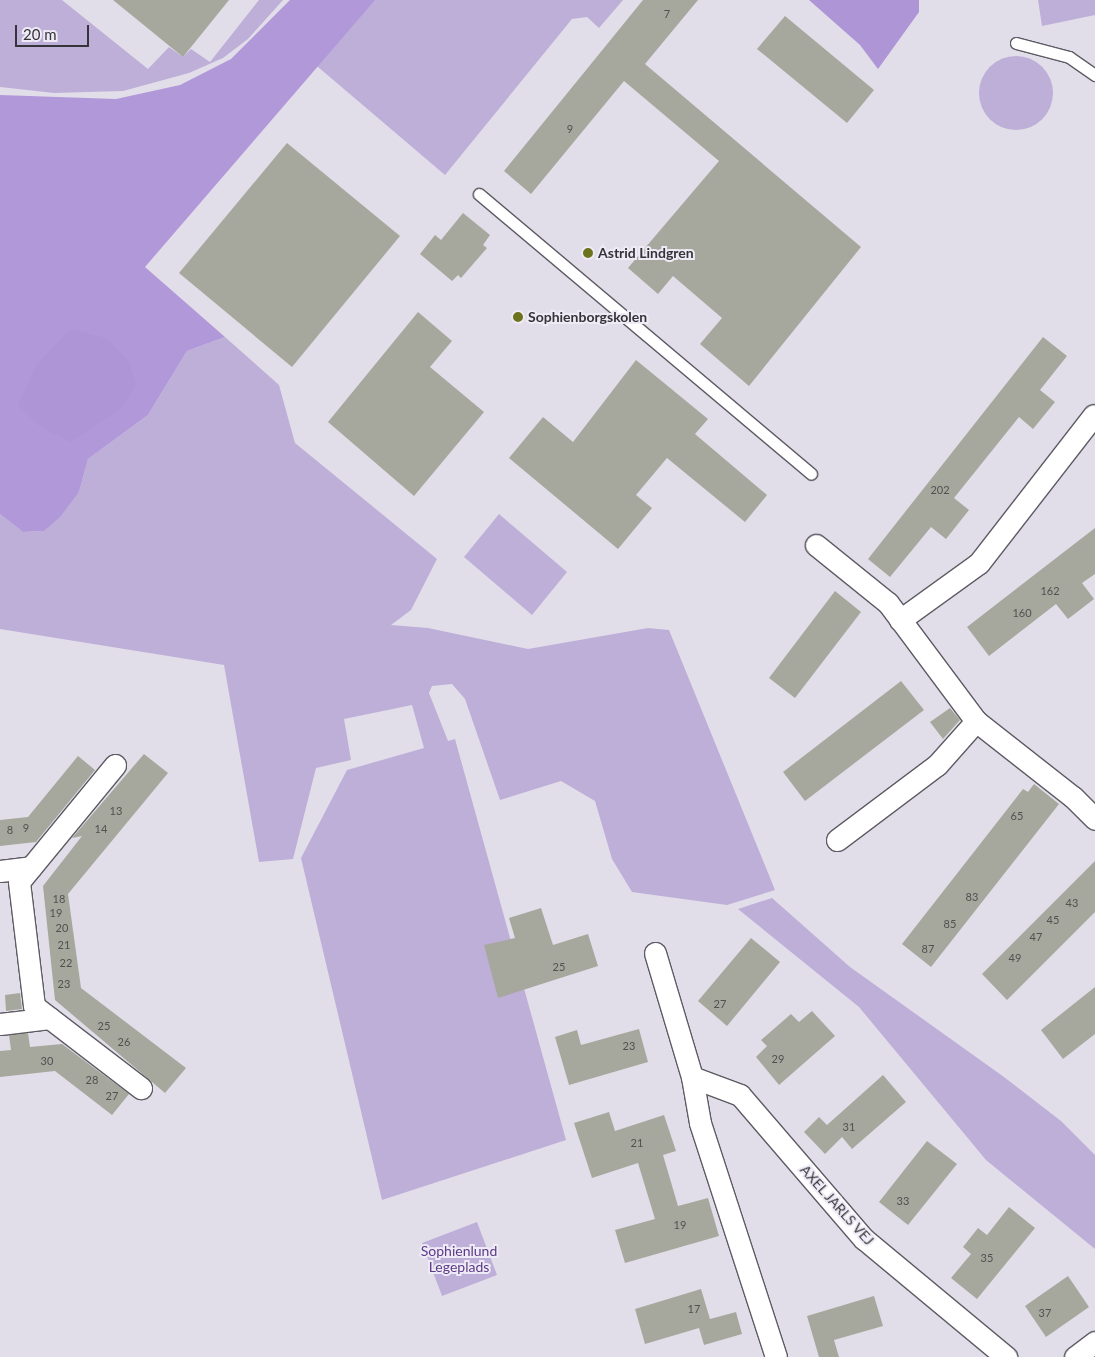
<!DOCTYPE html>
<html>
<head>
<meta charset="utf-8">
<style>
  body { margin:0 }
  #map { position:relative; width:1095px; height:1357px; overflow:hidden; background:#e2dee9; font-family:Lato,sans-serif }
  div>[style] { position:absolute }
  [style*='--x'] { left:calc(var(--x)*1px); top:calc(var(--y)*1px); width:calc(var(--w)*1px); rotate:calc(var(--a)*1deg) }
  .green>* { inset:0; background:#beafd9 }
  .round { border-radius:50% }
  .forest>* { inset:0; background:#b198d9 }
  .water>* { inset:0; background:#ad95d6 }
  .building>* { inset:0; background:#a6a89d }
  .roads { filter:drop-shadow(1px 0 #5e5b64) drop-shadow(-1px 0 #5e5b64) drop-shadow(0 1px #5e5b64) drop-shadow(0 -1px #5e5b64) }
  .service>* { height:11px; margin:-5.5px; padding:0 5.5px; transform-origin:5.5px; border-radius:5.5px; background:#fff }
  .minor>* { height:21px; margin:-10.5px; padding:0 10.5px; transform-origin:10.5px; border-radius:10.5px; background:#fff }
  .dots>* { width:14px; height:14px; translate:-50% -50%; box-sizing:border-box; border:2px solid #efebf6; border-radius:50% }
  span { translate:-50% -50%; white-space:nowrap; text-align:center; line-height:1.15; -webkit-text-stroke:4px #efebf6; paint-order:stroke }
  .number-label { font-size:11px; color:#515151 }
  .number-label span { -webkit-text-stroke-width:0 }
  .poi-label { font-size:14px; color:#353438; font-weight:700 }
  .left { translate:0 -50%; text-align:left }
  .street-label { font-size:14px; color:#353438 }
  .park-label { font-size:14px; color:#5b3a87 }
  .scale { position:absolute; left:15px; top:25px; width:74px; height:22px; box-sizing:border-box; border:2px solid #353438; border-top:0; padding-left:6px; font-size:15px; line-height:18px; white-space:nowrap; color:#353438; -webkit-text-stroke:4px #efebf6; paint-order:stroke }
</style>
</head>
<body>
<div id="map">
  <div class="green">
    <div style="clip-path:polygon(0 0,62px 0,148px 69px,169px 47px,183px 57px,191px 49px,210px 62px,259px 0,283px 0,248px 39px,223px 58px,189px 73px,123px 91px,54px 93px,0 87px)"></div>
    <div style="clip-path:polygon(366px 0,623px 0,599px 28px,587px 17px,572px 19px,445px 175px,311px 61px)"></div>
    <div style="clip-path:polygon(1038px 0,1095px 0,1095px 15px,1042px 26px)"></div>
    <div class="round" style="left:979px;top:56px;width:74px;height:74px"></div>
    <div style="clip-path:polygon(225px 337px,279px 385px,295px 443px,437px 559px,411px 610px,391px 625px,428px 628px,528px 649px,648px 628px,669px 630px,775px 890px,727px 905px,632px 892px,612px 859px,595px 801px,561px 781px,500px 800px,465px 699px,452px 684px,432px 686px,429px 693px,448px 741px,455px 739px,566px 1140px,382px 1200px,301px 858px,347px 770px,424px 748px,412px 705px,344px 719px,351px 760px,316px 768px,293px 859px,259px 862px,224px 665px,0 629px,0 514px,23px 532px,44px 531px,79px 492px,88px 459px,148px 415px,187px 351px)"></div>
    <div style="clip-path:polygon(499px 514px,567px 572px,532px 615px,464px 557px)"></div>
    <div style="clip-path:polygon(772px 898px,850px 967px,1004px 1077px,1061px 1121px,1095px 1155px,1095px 1249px,986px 1160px,859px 1007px,738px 909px)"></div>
    <div style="clip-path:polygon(477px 1222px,497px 1275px,442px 1296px,422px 1243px)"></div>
  </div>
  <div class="forest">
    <div style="clip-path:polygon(290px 0,375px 0,145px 267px,225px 337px,187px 351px,148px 415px,88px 459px,79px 492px,60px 517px,44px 531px,23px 532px,0 514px,0 95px,116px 99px,180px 85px,231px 59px)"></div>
  </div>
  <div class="water">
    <div style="clip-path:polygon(809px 0,919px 0,919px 12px,878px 69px,860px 45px)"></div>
    <div style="clip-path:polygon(70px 329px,108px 339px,129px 362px,136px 385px,119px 410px,71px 442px,42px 428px,18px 406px,35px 367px)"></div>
  </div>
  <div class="building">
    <div style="clip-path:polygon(113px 0,229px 0,183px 57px)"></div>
    <div style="clip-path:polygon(643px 0,698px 0,645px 64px,861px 247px,749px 386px,700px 344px,722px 318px,673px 276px,658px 294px,628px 268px,719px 161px,624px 81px,531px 194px,504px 171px)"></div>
    <div style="clip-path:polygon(785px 16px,874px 90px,847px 123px,757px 49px)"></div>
    <div style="clip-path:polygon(287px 143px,400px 236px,292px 367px,179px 273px)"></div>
    <div style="clip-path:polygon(463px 213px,490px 235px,483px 245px,487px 248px,461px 278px,458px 275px,452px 281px,420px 254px,435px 235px,441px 240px)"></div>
    <div style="clip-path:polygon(418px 312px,452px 341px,430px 367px,484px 412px,414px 496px,328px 422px)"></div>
    <div style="clip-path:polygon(1043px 337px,1067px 356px,1040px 390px,1055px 402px,1033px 429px,1019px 417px,954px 498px,969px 510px,946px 539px,931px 527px,890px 577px,868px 559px)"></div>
    <div style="clip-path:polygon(636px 360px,708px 419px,695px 434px,767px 495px,745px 522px,667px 458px,636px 495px,652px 508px,618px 549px,509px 458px,543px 417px,573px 442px)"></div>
    <div style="clip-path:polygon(1095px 528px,1095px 574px,1082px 583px,1094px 599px,1068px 619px,1056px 604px,989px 656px,967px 627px)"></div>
    <div style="clip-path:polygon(835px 591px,861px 612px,795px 698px,769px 678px)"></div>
    <div style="clip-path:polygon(901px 681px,924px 710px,805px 801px,783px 772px)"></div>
    <div style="clip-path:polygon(950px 708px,960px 720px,943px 739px,930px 722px)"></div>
    <div style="clip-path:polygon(144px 754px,168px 773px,68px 894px,81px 988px,186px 1068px,165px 1093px,55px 1000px,43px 886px,82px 836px,72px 838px)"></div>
    <div style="clip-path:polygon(78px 756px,95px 770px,36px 842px,0 846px,0 820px,28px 817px)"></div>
    <div style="clip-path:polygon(1034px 784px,1059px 804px,931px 967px,902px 944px,1023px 789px,1028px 792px)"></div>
    <div style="clip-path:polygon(1095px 861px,1095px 912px,1007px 1000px,982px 974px)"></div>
    <div style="clip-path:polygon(541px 908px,553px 945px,588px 934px,598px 966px,498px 998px,484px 945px,515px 938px,509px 918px)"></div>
    <div style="clip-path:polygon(751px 938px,780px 962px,727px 1026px,698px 1001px)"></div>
    <div style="clip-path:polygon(1095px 987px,1095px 1034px,1063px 1059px,1041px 1030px)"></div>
    <div style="clip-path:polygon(20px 993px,22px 1009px,6px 1011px,5px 995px)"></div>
    <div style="clip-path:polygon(812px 1011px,835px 1036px,779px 1085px,756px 1057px,767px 1046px,761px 1040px,791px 1014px,799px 1022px)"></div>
    <div style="clip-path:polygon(639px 1029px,648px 1062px,569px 1085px,555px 1037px,577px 1030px,581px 1045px)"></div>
    <div style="clip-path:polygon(28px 1033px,30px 1047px,62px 1044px,129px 1094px,112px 1115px,55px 1071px,0 1077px,0 1051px,11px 1050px,9px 1035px)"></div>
    <div style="clip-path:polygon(883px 1075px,906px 1102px,852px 1149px,842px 1137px,825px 1154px,804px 1132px,819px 1117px,827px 1125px)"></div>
    <div style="clip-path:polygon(609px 1112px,615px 1131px,664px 1115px,676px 1151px,663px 1155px,678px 1206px,708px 1198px,719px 1236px,625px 1263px,615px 1230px,655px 1219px,638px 1163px,592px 1178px,574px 1123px)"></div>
    <div style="clip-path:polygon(927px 1141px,957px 1164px,908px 1225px,879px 1202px)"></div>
    <div style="clip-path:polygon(1009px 1207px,1035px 1228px,977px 1299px,951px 1278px,971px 1254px,963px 1247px,978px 1228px,987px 1235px)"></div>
    <div style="clip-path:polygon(1068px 1276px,1089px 1307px,1046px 1337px,1025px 1306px)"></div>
    <div style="clip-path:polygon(701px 1289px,710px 1319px,736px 1312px,742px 1334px,704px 1345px,699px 1328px,645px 1344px,635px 1309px)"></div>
    <div style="clip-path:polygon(874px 1296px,883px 1326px,834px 1340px,839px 1357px,819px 1357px,807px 1316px)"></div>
  </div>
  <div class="roads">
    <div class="service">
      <div style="--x:1016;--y:43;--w:55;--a:14.8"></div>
      <div style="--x:1069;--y:57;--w:32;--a:35"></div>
      <div style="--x:479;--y:194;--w:434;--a:40.1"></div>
    </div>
    <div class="minor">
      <div style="--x:816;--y:545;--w:92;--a:38.9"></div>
      <div style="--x:888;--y:603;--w:147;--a:53.3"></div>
      <div style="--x:976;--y:721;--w:123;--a:38.1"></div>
      <div style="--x:1073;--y:797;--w:31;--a:45"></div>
      <div style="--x:900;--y:620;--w:97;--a:-35.8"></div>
      <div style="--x:979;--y:563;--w:187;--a:-52.2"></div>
      <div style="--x:115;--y:765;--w:151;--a:129.4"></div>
      <div style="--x:19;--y:882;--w:125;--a:83.1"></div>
      <div style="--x:34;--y:1006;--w:135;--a:37.5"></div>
      <div style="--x:837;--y:840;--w:125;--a:-36.9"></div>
      <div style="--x:937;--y:765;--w:59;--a:-48.4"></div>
      <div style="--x:0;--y:871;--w:31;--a:-7"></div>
      <div style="--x:655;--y:953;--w:129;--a:73.4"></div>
      <div style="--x:692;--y:1077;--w:47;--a:80.1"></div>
      <div style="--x:700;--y:1123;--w:246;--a:72"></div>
      <div style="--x:0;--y:1024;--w:50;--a:-6.8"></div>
      <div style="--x:692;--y:1077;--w:51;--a:20.6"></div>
      <div style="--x:740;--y:1095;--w:190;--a:49.3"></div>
      <div style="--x:864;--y:1239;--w:185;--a:39.7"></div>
      <div style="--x:1075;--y:1357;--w:25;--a:-37"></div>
    </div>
  </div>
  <div class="dots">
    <div style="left:588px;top:253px;background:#6c731c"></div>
    <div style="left:518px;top:317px;background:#6c731c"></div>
  </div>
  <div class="number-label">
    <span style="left:667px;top:14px">7</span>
    <span style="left:570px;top:129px">9</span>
    <span style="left:940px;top:490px">202</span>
    <span style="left:1050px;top:591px">162</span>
    <span style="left:1022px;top:613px">160</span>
    <span style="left:116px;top:811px">13</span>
    <span style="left:1017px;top:816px">65</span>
    <span style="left:26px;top:828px">9</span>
    <span style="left:101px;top:829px">14</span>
    <span style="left:10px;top:830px">8</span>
    <span style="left:972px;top:897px">83</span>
    <span style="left:59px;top:899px">18</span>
    <span style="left:1072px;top:903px">43</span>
    <span style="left:56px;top:913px">19</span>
    <span style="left:1053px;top:920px">45</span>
    <span style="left:950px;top:924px">85</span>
    <span style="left:62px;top:928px">20</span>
    <span style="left:1036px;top:937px">47</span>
    <span style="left:64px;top:945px">21</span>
    <span style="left:928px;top:949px">87</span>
    <span style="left:1015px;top:958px">49</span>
    <span style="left:66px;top:963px">22</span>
    <span style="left:559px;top:967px">25</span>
    <span style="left:64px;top:984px">23</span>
    <span style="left:720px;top:1004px">27</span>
    <span style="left:104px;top:1026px">25</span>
    <span style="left:124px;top:1042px">26</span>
    <span style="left:629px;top:1046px">23</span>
    <span style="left:778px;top:1059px">29</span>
    <span style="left:47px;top:1061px">30</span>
    <span style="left:92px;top:1080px">28</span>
    <span style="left:112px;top:1096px">27</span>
    <span style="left:849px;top:1127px">31</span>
    <span style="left:637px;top:1143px">21</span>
    <span style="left:903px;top:1201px">33</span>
    <span style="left:680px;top:1225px">19</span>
    <span style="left:987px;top:1258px">35</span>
    <span style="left:694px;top:1309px">17</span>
    <span style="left:1045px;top:1313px">37</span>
  </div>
  <div class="poi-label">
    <span class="left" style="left:598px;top:253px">Astrid Lindgren</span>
    <span class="left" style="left:528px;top:317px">Sophienborgskolen</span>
  </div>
  <div class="street-label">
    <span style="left:837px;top:1205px;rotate:48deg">AXEL JARLS VEJ</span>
  </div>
  <div class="park-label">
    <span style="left:459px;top:1259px">Sophienlund<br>Legeplads</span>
  </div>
  <div class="scale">20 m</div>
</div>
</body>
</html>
